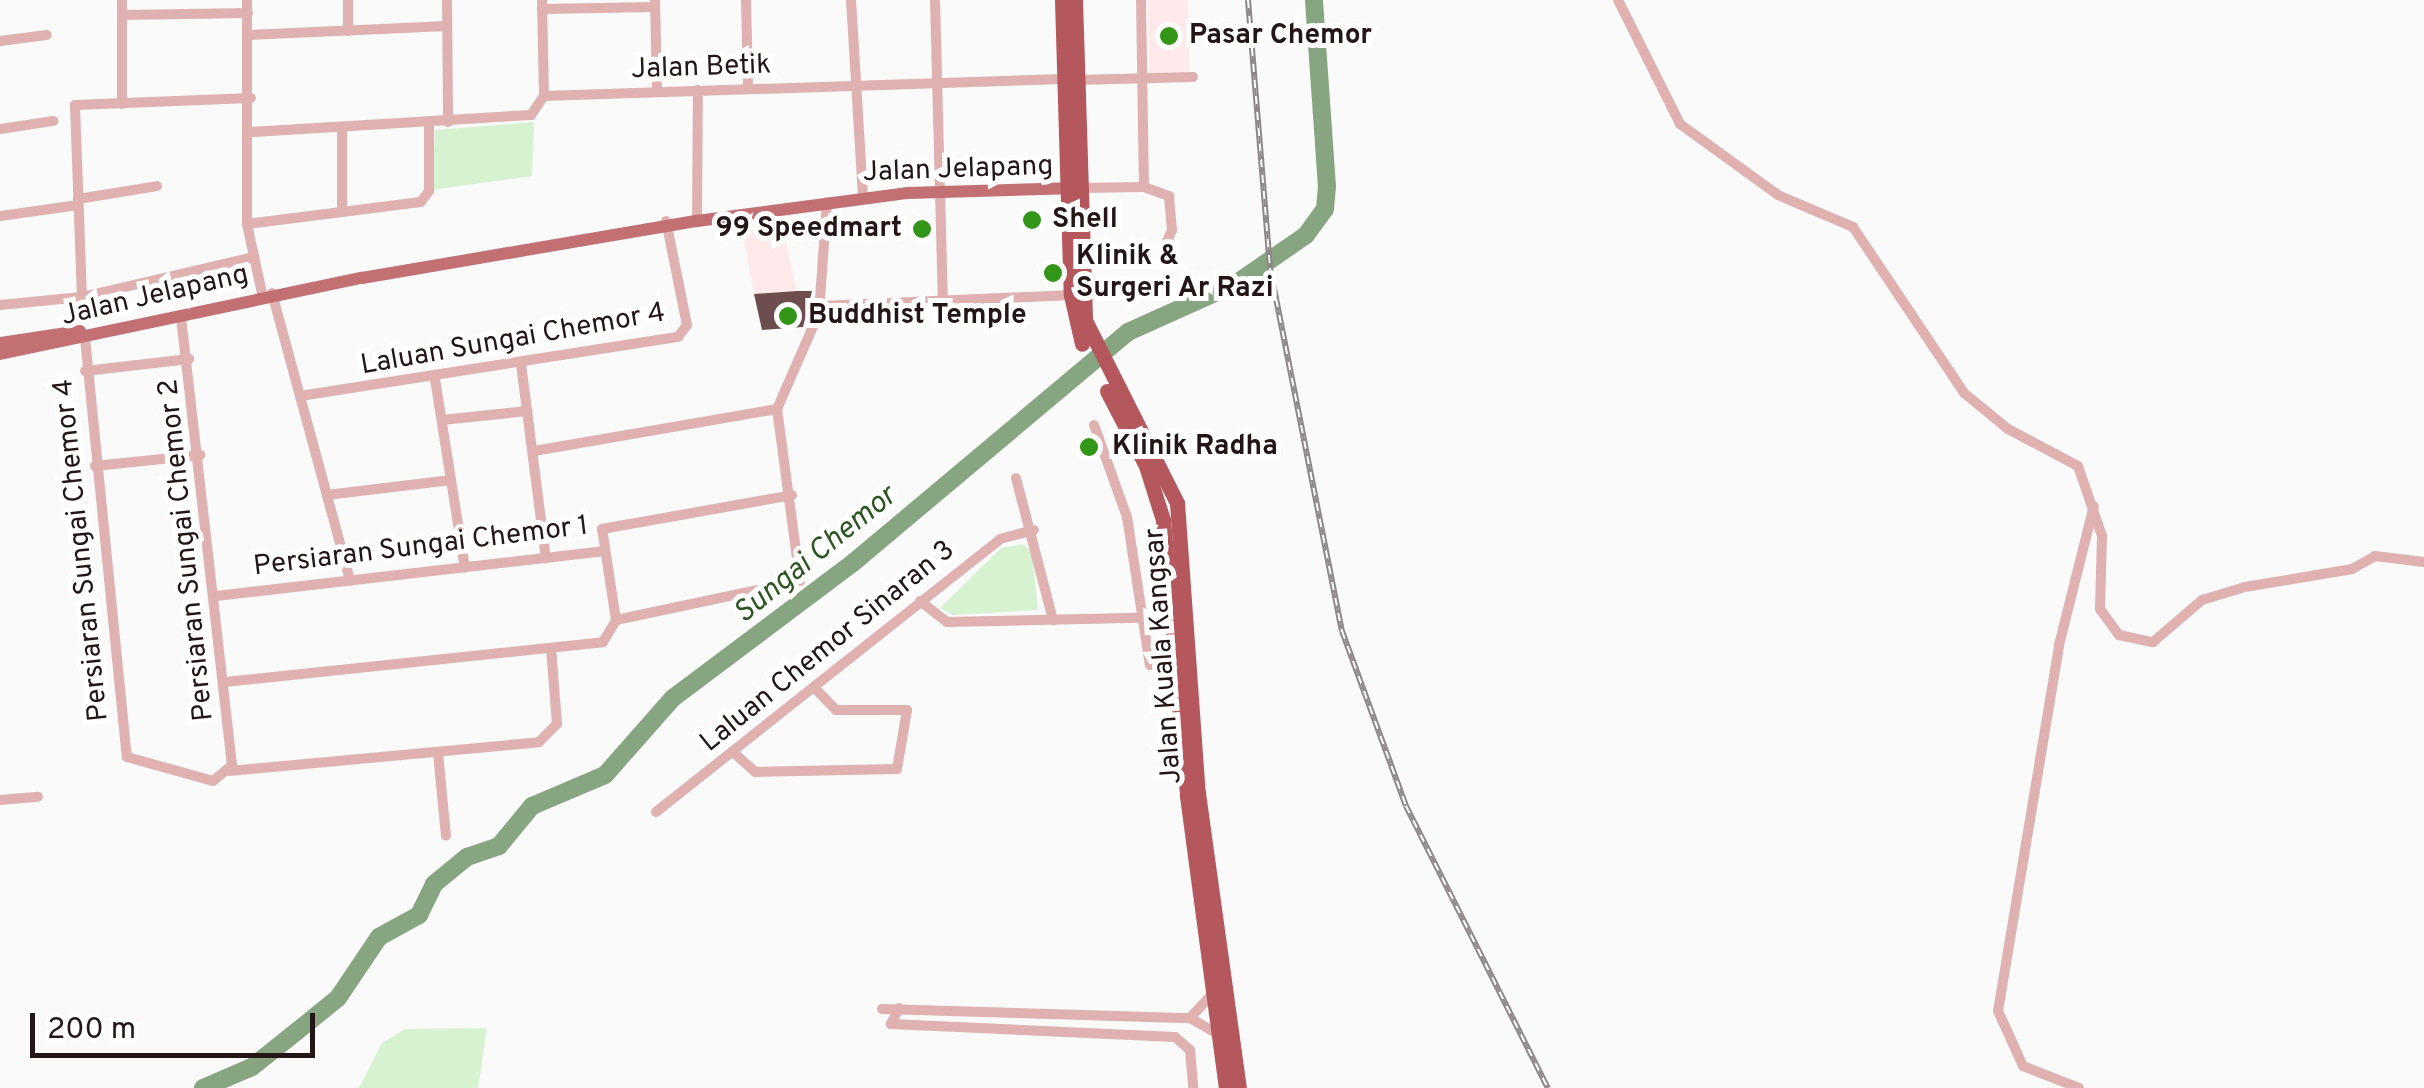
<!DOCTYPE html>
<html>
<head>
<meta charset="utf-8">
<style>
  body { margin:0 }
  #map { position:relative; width:2424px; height:1088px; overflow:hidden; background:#fafafa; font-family:Overpass,sans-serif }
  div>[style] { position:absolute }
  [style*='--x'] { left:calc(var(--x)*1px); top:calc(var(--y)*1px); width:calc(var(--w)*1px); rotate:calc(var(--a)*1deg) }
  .built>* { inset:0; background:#feeaea }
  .green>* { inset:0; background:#d6f2d1 }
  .river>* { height:18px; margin:-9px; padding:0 9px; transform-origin:9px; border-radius:9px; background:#88a581 }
  .building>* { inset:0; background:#6d4d4d }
  .minor>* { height:10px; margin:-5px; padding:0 5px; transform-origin:5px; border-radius:5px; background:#dfb1b1 }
  .major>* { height:12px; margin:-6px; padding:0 6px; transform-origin:6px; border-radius:6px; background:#c27073 }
  .highway>* { height:15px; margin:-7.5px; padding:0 7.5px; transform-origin:7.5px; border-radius:7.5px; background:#b5585d }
  .rail>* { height:6px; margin-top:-3px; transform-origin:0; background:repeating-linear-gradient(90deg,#fff 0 8px,#8e8788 0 16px); box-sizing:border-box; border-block:2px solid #8e8788 }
  .dots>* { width:28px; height:28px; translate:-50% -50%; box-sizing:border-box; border:5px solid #fff; border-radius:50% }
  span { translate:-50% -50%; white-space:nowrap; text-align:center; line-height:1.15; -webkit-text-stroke:10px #fff; paint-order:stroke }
  .poi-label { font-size:28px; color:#241617; font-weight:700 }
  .left { translate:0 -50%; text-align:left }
  .right { translate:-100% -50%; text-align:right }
  .street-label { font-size:28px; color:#241617 }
  .water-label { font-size:30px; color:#2d5624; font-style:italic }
  .scale { position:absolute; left:30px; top:1013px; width:285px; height:45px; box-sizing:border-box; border:5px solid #241617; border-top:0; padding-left:12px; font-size:30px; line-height:35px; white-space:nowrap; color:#241617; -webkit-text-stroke:8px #fff; paint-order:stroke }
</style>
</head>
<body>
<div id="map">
  <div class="built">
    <div style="clip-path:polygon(1148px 0,1188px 0,1190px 72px,1149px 73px)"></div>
    <div style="clip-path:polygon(779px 212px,797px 291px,754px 294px,740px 217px)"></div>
  </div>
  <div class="green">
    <div style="clip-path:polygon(534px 122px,532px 176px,432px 190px,435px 130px)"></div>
    <div style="clip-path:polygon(1023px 544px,1032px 552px,1038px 610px,953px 615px,940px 608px,1001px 548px)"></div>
    <div style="clip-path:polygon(487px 1028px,478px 1088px,359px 1088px,382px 1043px,405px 1029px)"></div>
  </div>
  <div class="river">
    <div style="--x:203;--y:1088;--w:53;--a:-23.2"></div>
    <div style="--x:252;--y:1067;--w:56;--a:-38.5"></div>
    <div style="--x:296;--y:1032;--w:54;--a:-39"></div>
    <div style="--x:338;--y:998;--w:73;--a:-56.1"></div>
    <div style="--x:379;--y:937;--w:46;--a:-28.8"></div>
    <div style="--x:419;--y:915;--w:34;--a:-64"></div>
    <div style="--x:434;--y:884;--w:43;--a:-39.3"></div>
    <div style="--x:467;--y:857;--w:34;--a:-19"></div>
    <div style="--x:499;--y:846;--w:52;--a:-50.5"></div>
    <div style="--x:532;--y:806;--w:79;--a:-23"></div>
    <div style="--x:605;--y:775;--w:103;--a:-48.6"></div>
    <div style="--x:673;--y:698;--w:226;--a:-36.9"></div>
    <div style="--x:854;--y:562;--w:358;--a:-40"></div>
    <div style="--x:1128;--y:332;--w:120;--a:-24.2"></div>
    <div style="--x:1237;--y:283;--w:84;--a:-34.8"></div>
    <div style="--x:1306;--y:235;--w:32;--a:-54"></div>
    <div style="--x:1325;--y:209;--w:22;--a:-85"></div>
    <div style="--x:1327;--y:187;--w:187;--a:-94"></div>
  </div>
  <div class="building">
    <div style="clip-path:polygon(797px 291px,812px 291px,803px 327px,762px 330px,754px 294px)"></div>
  </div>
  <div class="minor">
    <div style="--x:122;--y:0;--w:104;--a:90"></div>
    <div style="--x:247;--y:0;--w:224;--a:90"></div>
    <div style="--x:247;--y:224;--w:76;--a:77.8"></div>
    <div style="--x:447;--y:0;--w:122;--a:89.5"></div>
    <div style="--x:746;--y:0;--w:89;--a:88.7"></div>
    <div style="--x:851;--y:0;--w:198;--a:86.5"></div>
    <div style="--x:935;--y:0;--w:299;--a:88.5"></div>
    <div style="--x:1141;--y:0;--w:187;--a:89.1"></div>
    <div style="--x:1618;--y:0;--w:139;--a:63.4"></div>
    <div style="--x:1680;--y:124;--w:121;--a:35.9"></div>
    <div style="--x:1778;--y:195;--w:82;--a:23.1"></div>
    <div style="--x:1853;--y:227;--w:200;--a:56.2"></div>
    <div style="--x:1964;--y:393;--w:57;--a:39.3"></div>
    <div style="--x:2008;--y:429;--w:79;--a:27.9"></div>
    <div style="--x:2078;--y:466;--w:74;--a:71.1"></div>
    <div style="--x:2102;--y:536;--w:73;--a:91.6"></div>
    <div style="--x:2100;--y:609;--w:32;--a:54"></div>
    <div style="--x:2119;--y:635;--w:35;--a:12"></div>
    <div style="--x:2153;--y:642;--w:65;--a:-40.6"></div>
    <div style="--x:2202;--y:600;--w:45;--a:-16.8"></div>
    <div style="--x:2245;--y:587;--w:109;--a:-9.5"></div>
    <div style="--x:2352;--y:569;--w:26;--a:-29"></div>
    <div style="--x:2375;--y:556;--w:49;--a:7"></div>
    <div style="--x:655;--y:1;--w:91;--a:88.7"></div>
    <div style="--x:542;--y:9;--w:113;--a:-1"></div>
    <div style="--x:122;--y:15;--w:126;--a:-0.9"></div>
    <div style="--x:348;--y:31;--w:31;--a:-90"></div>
    <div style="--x:248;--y:35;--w:199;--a:-2.6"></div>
    <div style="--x:0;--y:41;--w:47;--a:-7.3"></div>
    <div style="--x:1077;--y:80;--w:116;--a:-1.5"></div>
    <div style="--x:544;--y:96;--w:520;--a:-1.87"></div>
    <div style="--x:0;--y:129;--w:54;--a:-8.6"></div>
    <div style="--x:252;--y:132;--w:280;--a:-3.5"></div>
    <div style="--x:531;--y:115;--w:23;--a:-56"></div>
    <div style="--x:544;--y:96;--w:96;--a:-91.2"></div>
    <div style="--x:1080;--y:188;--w:64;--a:-0.9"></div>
    <div style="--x:1144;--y:187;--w:27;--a:20"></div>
    <div style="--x:1169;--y:196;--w:34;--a:85"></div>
    <div style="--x:1172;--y:230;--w:22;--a:114"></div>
    <div style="--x:78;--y:199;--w:80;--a:-9.3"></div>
    <div style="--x:342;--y:212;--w:85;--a:-90"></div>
    <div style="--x:0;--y:216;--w:79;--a:-8"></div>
    <div style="--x:697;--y:221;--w:131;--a:-89.6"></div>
    <div style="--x:247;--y:224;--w:175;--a:-7.2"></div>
    <div style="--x:421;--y:202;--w:14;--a:-54"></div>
    <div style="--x:429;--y:191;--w:68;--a:-90"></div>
    <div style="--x:272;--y:293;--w:298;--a:74.8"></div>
    <div style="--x:82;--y:297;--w:192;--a:-92.1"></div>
    <div style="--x:75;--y:105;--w:176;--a:-2.3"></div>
    <div style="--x:0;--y:305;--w:82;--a:-5.6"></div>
    <div style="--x:82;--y:297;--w:177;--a:-13.1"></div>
    <div style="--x:820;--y:306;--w:254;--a:-2.5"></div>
    <div style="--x:85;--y:338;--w:421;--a:84.3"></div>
    <div style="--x:127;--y:757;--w:89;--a:15.6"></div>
    <div style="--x:213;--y:781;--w:25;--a:-40"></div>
    <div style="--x:232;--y:765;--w:451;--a:-96.5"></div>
    <div style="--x:521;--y:364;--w:196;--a:82.7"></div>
    <div style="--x:85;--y:371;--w:105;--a:-6.6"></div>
    <div style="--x:435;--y:379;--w:191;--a:81"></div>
    <div style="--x:300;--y:396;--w:383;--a:-8.9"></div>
    <div style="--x:678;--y:337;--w:15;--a:-53"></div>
    <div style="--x:687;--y:325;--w:106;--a:-101.4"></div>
    <div style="--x:442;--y:420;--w:86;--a:-6"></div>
    <div style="--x:1094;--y:425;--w:98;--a:70.3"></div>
    <div style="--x:1127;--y:517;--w:150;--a:81.2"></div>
    <div style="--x:534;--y:451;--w:247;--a:-9.8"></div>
    <div style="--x:95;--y:466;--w:106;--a:-6"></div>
    <div style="--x:1016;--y:478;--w:147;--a:75.4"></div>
    <div style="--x:327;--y:495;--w:125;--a:-6.9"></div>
    <div style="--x:216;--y:596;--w:390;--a:-6.6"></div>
    <div style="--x:920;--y:601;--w:34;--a:38"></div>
    <div style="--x:947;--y:622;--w:225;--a:-1.3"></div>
    <div style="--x:616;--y:620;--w:188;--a:-12"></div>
    <div style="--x:800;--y:581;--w:174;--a:-97.6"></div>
    <div style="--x:777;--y:409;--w:105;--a:-66.4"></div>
    <div style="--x:819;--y:313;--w:111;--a:-85.9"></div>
    <div style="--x:225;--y:682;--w:380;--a:-6"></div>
    <div style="--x:603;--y:642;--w:26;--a:-59"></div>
    <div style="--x:616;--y:620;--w:92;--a:-98.7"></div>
    <div style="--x:602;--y:529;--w:193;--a:-10.1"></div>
    <div style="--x:733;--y:752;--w:30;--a:42"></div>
    <div style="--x:755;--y:772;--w:142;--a:-1.2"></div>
    <div style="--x:897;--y:769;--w:60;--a:-80.4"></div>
    <div style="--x:907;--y:710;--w:71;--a:180"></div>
    <div style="--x:836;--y:710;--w:32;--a:-134"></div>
    <div style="--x:438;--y:753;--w:83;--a:84.5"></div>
    <div style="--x:229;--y:771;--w:311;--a:-5.3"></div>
    <div style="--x:539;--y:742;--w:25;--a:-45"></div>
    <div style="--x:557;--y:724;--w:76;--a:-94.5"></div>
    <div style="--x:0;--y:800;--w:38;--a:-5"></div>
    <div style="--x:656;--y:812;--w:439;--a:-38.4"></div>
    <div style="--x:1000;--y:539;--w:35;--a:-15"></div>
    <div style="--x:899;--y:1008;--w:18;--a:117"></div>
    <div style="--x:891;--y:1024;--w:284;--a:2.6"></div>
    <div style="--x:1175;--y:1037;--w:20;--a:41"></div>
    <div style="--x:1190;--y:1050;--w:38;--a:85"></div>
    <div style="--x:882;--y:1009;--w:308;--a:1.7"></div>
    <div style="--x:1190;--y:1018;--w:30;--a:30"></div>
    <div style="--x:1190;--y:1018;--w:34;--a:-47"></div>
    <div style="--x:2079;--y:1088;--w:60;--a:-158.6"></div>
    <div style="--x:2023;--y:1066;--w:60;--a:-114.4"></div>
    <div style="--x:1998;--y:1011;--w:371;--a:-80.5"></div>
    <div style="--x:2059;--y:645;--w:143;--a:-75.9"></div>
  </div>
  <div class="major">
    <div style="--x:0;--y:343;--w:81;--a:-8.5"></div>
    <div style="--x:0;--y:354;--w:370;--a:-11.9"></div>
    <div style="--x:362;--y:278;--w:340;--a:-9.7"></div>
    <div style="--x:697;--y:221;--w:213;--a:-7.6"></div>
    <div style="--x:908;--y:193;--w:169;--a:-1.7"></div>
  </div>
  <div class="highway">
    <div style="--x:1062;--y:0;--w:295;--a:88.3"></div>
    <div style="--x:1071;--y:295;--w:50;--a:77.3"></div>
    <div style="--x:1075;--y:0;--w:320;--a:88.2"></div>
    <div style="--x:1085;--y:320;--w:205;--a:63.3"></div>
    <div style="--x:1177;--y:503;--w:291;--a:85.9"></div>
    <div style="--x:1198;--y:793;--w:298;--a:82.1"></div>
    <div style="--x:1107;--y:391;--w:85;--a:62.5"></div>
    <div style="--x:1146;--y:466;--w:57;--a:72.5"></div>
    <div style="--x:1163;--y:520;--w:277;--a:85"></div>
    <div style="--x:1187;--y:796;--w:295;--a:82.4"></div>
  </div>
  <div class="rail">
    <div style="--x:1248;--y:0;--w:269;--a:85.3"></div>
    <div style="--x:1270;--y:268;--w:370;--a:78.8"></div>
    <div style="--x:1342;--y:631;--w:186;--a:69.9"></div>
    <div style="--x:1406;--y:806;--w:316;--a:63.3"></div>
  </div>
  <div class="dots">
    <div style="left:1169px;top:36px;background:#349618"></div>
    <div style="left:1032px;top:220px;background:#349618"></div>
    <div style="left:922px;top:229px;background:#349618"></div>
    <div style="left:1053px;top:273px;background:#349618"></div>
    <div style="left:788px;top:316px;background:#349618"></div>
    <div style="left:1089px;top:447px;background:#349618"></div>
  </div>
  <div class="poi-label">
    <span class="left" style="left:1189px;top:36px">Pasar Chemor</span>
    <span class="left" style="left:1052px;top:220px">Shell</span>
    <span class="right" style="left:902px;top:229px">99 Speedmart</span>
    <span class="left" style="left:1076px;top:273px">Klinik &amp;<br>Surgeri Ar Razi</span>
    <span class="left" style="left:808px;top:316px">Buddhist Temple</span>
    <span class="left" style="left:1112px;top:447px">Klinik Radha</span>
  </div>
  <div class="street-label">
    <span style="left:701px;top:68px;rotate:-2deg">Jalan Betik</span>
    <span style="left:958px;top:170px;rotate:-2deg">Jalan Jelapang</span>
    <span style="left:155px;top:296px;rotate:-13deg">Jalan Jelapang</span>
    <span style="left:513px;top:340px;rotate:-10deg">Laluan Sungai Chemor 4</span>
    <span style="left:421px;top:547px;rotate:-7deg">Persiaran Sungai Chemor 1</span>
    <span style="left:82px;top:550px;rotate:-96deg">Persiaran Sungai Chemor 4</span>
    <span style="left:187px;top:550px;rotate:-96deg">Persiaran Sungai Chemor 2</span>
    <span style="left:828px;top:647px;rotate:-39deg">Laluan Chemor Sinaran 3</span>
    <span style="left:1164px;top:656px;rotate:-94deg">Jalan Kuala Kangsar</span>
  </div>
  <div class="water-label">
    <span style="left:816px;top:556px;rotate:-39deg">Sungai Chemor</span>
  </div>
  <div class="scale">200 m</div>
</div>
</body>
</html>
